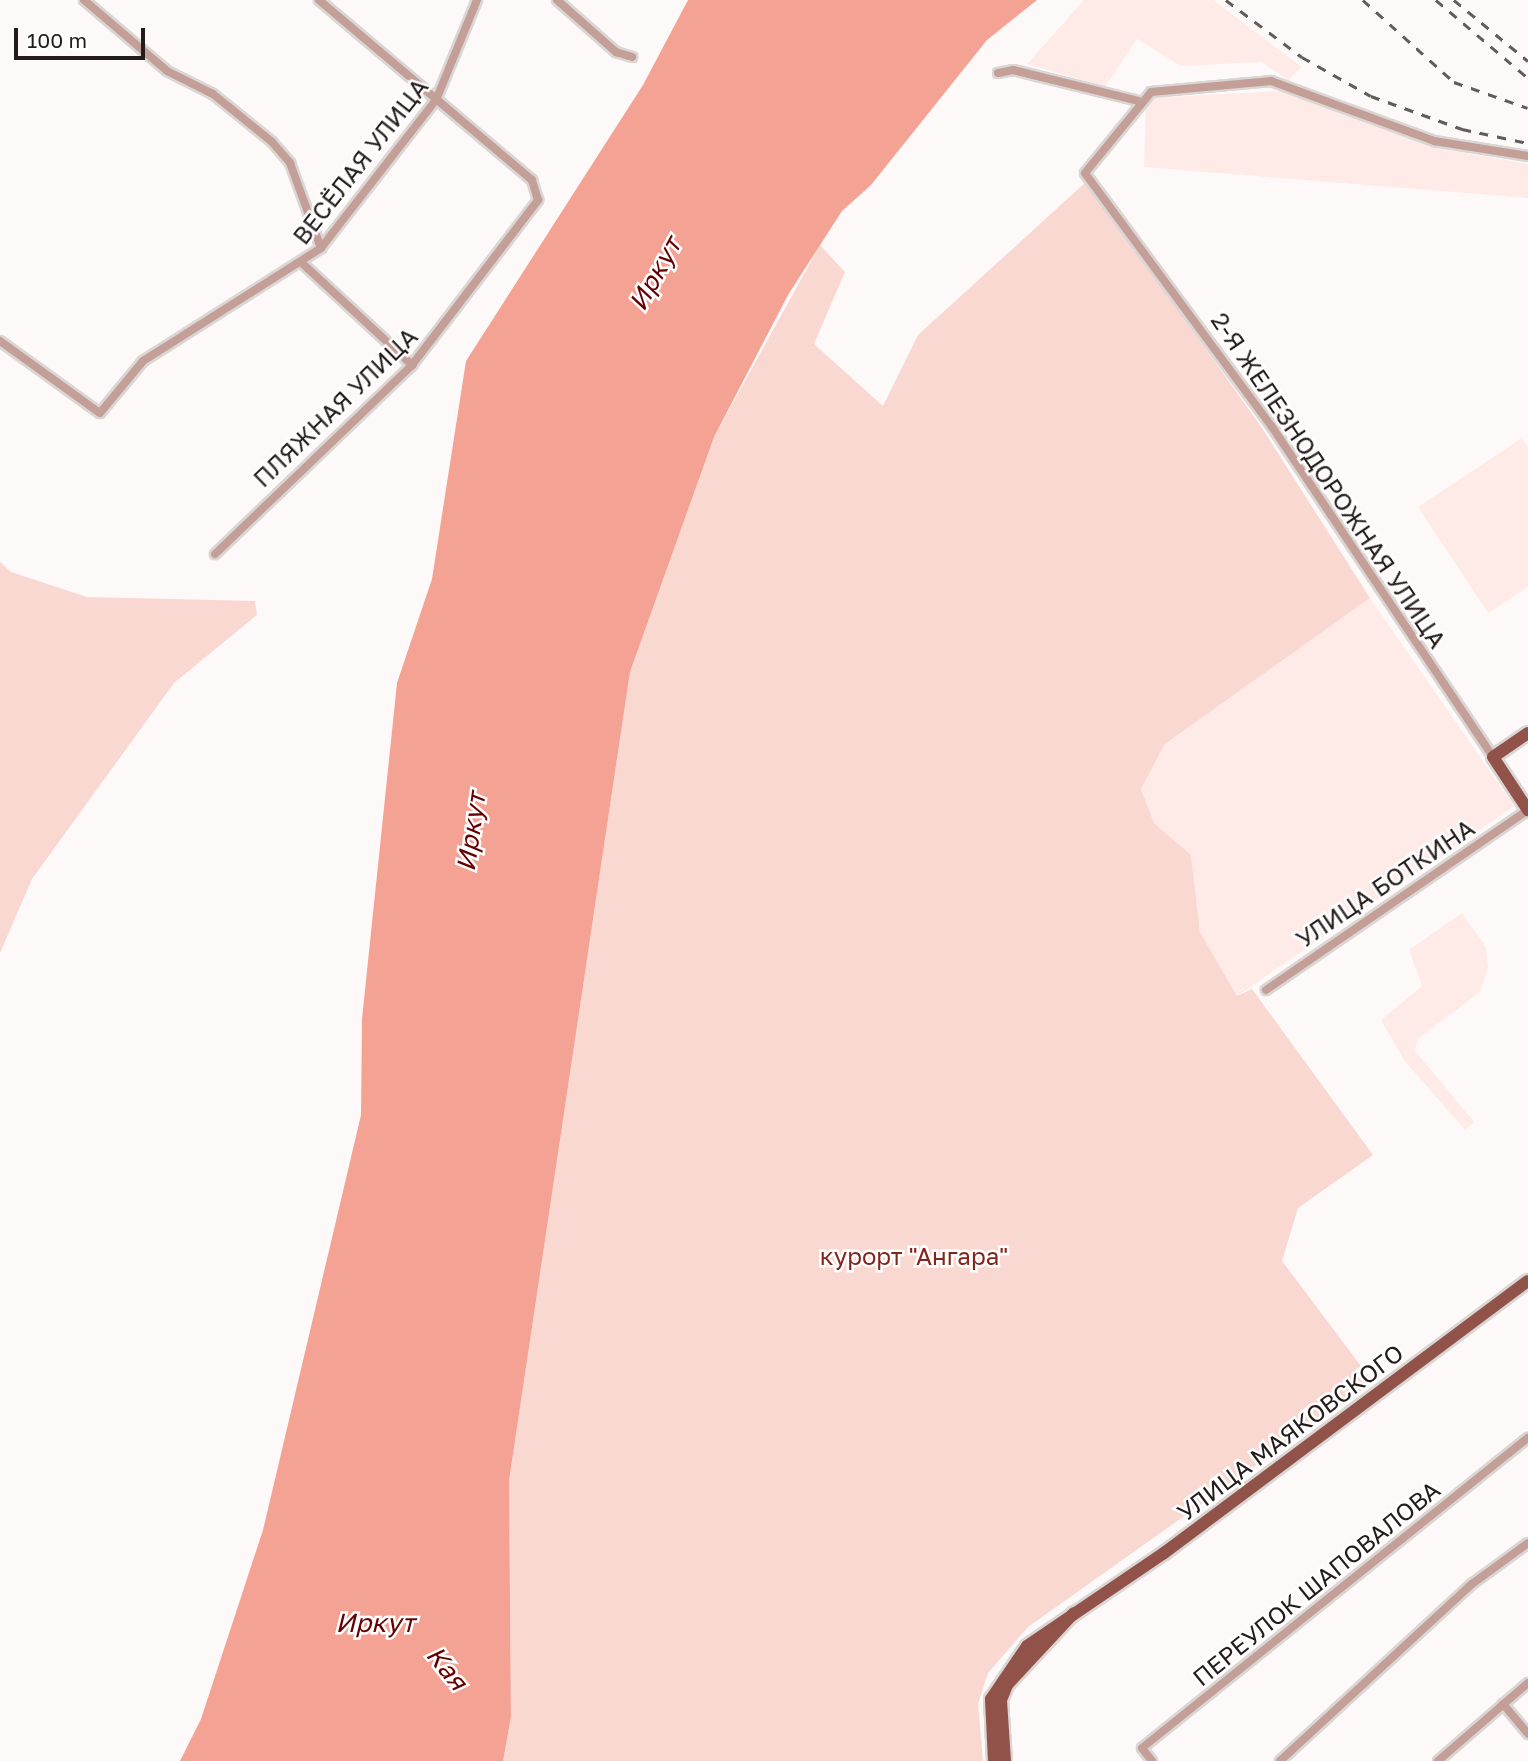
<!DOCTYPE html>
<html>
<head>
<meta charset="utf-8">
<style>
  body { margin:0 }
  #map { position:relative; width:1528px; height:1761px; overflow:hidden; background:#fdf9f8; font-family:"Golos Text",sans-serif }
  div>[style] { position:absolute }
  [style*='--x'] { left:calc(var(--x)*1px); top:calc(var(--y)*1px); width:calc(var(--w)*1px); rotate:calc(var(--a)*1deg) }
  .built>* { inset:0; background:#feebe7 }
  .green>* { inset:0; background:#f9d8d2 }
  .water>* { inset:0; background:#f4a294 }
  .roads { filter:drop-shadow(2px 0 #dad6d4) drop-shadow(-2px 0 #dad6d4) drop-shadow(0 2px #dad6d4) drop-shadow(0 -2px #dad6d4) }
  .minor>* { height:8px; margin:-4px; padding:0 4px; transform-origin:4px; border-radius:4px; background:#c49f98 }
  .primary>* { height:12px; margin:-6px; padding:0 6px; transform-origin:6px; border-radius:6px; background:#915349 }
  .rail>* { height:2.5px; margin-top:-1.25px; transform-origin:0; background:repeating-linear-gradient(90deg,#615b59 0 9px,transparent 0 18px) }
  span { translate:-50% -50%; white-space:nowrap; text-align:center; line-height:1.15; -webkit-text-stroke:5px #fff; paint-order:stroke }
  .street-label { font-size:24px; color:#241c1a }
  .park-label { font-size:24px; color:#83251a }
  .water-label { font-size:26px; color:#660100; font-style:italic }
  .scale { position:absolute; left:14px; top:28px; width:131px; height:32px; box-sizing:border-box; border:4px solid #241c1a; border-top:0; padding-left:9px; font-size:21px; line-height:24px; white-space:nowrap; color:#241c1a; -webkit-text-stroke:5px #fff; paint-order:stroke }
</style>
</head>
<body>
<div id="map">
  <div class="built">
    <div style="clip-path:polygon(1084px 0,1213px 0,1302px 67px,1288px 80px,1262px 62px,1181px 66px,1137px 39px,1105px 87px,1027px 64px)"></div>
    <div style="clip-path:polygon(1281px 91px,1438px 148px,1528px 164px,1528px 198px,1144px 167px,1146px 98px)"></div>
    <div style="clip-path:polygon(1522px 438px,1528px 448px,1528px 587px,1488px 613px,1418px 507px)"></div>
    <div style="clip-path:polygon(1370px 598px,1514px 806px,1237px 996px,1200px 932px,1191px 855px,1154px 823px,1141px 789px,1165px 744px)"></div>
    <div style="clip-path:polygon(1462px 913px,1486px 947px,1488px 968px,1480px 992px,1418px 1039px,1415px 1051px,1474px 1122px,1465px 1130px,1404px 1060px,1381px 1020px,1422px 986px,1409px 950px)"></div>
  </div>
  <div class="green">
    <div style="clip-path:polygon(1087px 181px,1262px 428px,1370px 598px,1165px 744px,1141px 789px,1154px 823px,1191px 855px,1200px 932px,1237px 996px,1252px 989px,1373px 1155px,1298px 1208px,1282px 1261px,1373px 1382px,1028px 1627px,988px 1673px,978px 1704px,983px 1761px,503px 1761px,511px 1717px,509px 1481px,630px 672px,714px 437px,820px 245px,845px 272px,814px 344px,883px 406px,918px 335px)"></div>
    <div style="clip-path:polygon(0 562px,11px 572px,87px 597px,255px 601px,257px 615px,174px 683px,32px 879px,0 953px)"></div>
  </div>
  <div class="water">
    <div style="clip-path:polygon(688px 0,1037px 0,987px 40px,871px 185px,842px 211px,788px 295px,714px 437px,630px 672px,509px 1481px,511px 1717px,503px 1761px,180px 1761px,201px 1719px,263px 1530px,361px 1115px,362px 1019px,397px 683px,432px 579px,466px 361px,643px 85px)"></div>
  </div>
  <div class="roads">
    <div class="minor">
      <div style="--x:84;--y:0;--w:109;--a:40.5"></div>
      <div style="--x:167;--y:71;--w:51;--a:26.6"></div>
      <div style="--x:213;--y:94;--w:76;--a:39.1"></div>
      <div style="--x:272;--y:142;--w:28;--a:49"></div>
      <div style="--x:290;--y:163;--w:90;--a:70"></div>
      <div style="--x:557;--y:0;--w:79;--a:41.4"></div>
      <div style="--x:616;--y:52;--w:17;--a:17"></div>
      <div style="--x:998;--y:73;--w:15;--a:-11"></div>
      <div style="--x:1013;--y:70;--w:129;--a:13.9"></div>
      <div style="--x:303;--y:264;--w:149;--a:42.8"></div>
      <div style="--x:0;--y:341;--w:123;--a:35.8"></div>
      <div style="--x:100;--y:413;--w:67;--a:-50.4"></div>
      <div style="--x:143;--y:361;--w:211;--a:-32.4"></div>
      <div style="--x:321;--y:248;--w:187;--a:-52.2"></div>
      <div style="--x:436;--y:100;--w:108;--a:-67.7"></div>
      <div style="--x:215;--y:554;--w:273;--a:-43.8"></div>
      <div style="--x:412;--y:365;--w:208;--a:-52.6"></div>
      <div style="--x:538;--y:200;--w:21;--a:-107"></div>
      <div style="--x:532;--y:180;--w:279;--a:-139.8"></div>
      <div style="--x:1493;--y:757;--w:397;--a:-123.8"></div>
      <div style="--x:1272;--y:427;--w:315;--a:-126.4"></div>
      <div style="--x:1085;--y:173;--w:104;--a:-50.8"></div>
      <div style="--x:1151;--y:92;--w:121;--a:-5.2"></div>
      <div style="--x:1271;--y:81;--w:174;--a:20.2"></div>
      <div style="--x:1434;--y:141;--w:95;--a:9.1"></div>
      <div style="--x:1266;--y:990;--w:318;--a:-34.5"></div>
      <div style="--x:1503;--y:1704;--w:39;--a:50"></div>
      <div style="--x:1152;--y:1761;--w:16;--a:-128"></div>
      <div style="--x:1142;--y:1748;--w:495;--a:-38.8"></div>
      <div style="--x:1280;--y:1761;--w:261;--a:-42.7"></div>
      <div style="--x:1472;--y:1584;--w:69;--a:-36.2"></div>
      <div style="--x:1438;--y:1761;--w:119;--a:-40.9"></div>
    </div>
    <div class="primary">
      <div style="--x:1528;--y:733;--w:42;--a:145.6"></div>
      <div style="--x:1493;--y:757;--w:64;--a:56.6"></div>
      <div style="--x:994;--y:1761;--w:62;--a:-92.8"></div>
      <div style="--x:991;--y:1699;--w:64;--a:-55.8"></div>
      <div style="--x:1027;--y:1646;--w:166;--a:-34.2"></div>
      <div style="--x:1164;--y:1553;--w:454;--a:-36.8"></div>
      <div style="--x:1005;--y:1761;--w:61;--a:-93.8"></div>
      <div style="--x:1001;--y:1700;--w:16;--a:-68"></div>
      <div style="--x:1007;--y:1685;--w:98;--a:-47.1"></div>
    </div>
  </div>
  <div class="rail">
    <div style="--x:1226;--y:0;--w:95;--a:36.9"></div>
    <div style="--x:1302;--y:57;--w:79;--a:29.5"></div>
    <div style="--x:1371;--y:96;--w:97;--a:19.9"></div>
    <div style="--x:1462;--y:129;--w:67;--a:12"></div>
    <div style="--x:1363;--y:0;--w:122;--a:42"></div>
    <div style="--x:1454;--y:82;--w:78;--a:19.4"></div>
    <div style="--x:1436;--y:0;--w:121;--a:40.3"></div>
    <div style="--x:1454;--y:0;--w:96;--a:39.5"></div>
  </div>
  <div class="street-label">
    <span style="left:360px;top:161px;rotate:-52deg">ВЕСЁЛАЯ УЛИЦА</span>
    <span style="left:335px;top:407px;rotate:-44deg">ПЛЯЖНАЯ УЛИЦА</span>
    <span style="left:1329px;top:480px;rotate:56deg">2-Я ЖЕЛЕЗНОДОРОЖНАЯ УЛИЦА</span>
    <span style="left:1385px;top:883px;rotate:-34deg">УЛИЦА БОТКИНА</span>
    <span style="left:1290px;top:1432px;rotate:-37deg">УЛИЦА МАЯКОВСКОГО</span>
    <span style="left:1316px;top:1583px;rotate:-39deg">ПЕРЕУЛОК ШАПОВАЛОВА</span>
  </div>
  <div class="park-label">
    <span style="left:914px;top:1256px">курорт "Ангара"</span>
  </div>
  <div class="water-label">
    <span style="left:655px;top:274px;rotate:-61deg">Иркут</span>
    <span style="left:471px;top:832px;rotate:-82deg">Иркут</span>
    <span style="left:375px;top:1623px">Иркут</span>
    <span style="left:447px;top:1668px;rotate:51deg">Кая</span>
  </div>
  <div class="scale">100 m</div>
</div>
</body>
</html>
